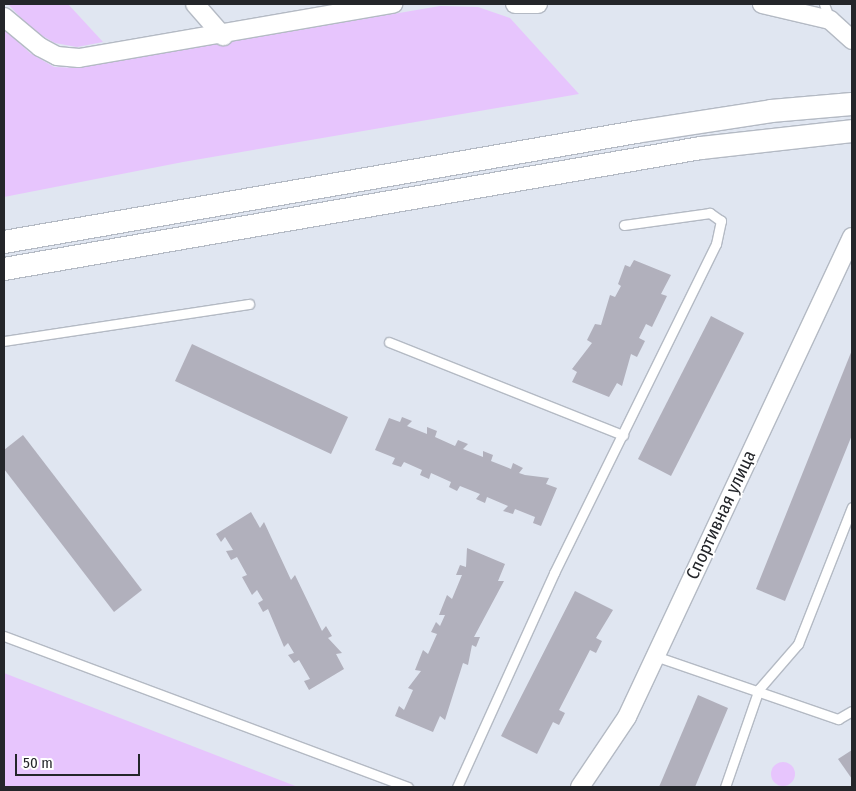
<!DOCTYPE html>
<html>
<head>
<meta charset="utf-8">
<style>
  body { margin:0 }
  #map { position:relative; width:856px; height:791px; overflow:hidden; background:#e0e6f1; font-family:"Fira Sans Condensed",sans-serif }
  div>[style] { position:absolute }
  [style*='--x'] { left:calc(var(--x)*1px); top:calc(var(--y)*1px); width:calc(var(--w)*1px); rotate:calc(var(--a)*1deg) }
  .green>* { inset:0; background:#e7c5fd }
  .round { border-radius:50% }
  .building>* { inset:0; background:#b1b0bc }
  .roads { filter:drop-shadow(1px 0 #b4bac4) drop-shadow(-1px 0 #b4bac4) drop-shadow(0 1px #b4bac4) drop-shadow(0 -1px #b4bac4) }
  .service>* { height:9px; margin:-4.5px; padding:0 4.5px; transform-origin:4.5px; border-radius:4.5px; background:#fff }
  .minor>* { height:18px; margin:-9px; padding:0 9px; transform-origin:9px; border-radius:9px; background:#fff }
  .tertiary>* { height:22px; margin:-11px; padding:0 11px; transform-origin:11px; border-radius:11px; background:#fff }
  span { translate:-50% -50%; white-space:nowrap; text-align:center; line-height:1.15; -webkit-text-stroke:4px #fff; paint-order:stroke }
  .street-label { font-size:18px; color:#24262a }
  .frame { position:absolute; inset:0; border:5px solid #24262a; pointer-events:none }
  .scale { position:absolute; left:15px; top:754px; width:125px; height:22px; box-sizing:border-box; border:2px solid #24262a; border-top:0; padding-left:6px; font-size:15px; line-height:18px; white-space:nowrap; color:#24262a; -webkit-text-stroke:4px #fff; paint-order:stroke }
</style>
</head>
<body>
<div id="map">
  <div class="green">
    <div style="clip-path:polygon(8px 4px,68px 4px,103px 42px,77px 47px,55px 43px,32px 30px)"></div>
    <div style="clip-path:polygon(440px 6px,478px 7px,510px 18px,579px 94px,183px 162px,4px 197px,4px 29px,30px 53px,54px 67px,76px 68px)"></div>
    <div style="clip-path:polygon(4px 673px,298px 787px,4px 787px)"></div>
    <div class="round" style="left:771px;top:762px;width:24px;height:24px"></div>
  </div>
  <div class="building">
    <div style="clip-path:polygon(634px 260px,671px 275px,661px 294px,667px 296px,652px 327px,646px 324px,639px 338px,645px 341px,637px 357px,631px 354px,622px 386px,617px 383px,609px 397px,572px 382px,577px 372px,572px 369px,592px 343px,587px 340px,595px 324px,601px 325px,610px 295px,615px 297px,621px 286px,618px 284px,625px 265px,630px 267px)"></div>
    <div style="clip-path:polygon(711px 316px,744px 333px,671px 476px,638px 459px)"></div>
    <div style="clip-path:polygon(192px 344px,348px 417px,331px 454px,175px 381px)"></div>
    <div style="clip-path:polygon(852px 350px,852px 435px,785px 601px,756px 589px)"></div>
    <div style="clip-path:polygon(402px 417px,412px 421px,407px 426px,427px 434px,427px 427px,437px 431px,435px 437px,455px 446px,458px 440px,468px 444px,463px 449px,483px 457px,483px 451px,493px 455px,491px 461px,511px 469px,513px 463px,523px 468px,519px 473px,525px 475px,549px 478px,546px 484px,557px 488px,541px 526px,533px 523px,535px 517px,515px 509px,513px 514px,503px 511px,508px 506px,487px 497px,485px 503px,476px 499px,480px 494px,460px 486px,457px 491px,449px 487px,451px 482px,431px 473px,429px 479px,420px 475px,422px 470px,404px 462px,401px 467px,392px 464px,395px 458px,375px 450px,389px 418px,400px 422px)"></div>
    <div style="clip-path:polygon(23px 435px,142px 590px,114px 612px,4px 469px,4px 450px)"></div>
    <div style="clip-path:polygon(251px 512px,260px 528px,264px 522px,291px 580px,295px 575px,322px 631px,326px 626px,332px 636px,328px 638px,342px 653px,336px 654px,344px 669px,309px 690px,304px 681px,310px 679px,299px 660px,294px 663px,288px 655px,294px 653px,288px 643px,284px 647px,268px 609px,263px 612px,258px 603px,263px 600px,257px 590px,252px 595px,242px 577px,247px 575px,237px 557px,231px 560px,226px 551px,233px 550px,225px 537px,221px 542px,216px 534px)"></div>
    <div style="clip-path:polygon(467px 548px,505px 564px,498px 581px,504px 581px,474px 637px,480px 637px,476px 647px,472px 645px,468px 665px,463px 663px,445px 720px,440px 716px,433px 732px,395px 716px,399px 706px,404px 710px,413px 690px,408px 688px,421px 671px,415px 670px,423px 650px,428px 654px,437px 634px,431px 632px,436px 622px,440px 626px,445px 615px,439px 615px,447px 595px,452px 599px,462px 575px,456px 575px,460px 565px,466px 567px)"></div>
    <div style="clip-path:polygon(575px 591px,613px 610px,596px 638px,602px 641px,596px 653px,590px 650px,559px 710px,565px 713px,559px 725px,553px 722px,537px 754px,501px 736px)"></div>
    <div style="clip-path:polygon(698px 695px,728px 708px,695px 787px,659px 787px)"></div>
    <div style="clip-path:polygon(852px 750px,852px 779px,838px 759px)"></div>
  </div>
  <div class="roads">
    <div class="service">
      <div style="--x:824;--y:4;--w:17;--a:69"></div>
      <div style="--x:4;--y:341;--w:248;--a:-8.6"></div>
      <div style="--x:389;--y:342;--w:252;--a:21.7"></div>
      <div style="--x:4;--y:636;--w:431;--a:20.5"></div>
      <div style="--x:655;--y:656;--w:194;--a:19"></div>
      <div style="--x:838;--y:719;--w:16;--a:-30"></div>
      <div style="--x:457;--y:787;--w:235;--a:-65.6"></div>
      <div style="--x:554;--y:573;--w:367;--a:-63.8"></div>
      <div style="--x:716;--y:244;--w:24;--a:-78"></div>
      <div style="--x:721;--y:221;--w:14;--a:-144"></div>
      <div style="--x:710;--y:213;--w:87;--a:172.1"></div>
      <div style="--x:725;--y:787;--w:104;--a:-70.9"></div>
      <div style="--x:759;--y:689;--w:60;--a:-49.1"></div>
      <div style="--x:798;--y:644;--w:147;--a:-68.5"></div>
    </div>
    <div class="minor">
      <div style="--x:195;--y:4;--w:43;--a:48.8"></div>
      <div style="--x:515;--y:4;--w:23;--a:0"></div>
      <div style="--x:762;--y:4;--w:70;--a:13.2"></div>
      <div style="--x:830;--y:20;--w:30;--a:42"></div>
      <div style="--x:4;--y:17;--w:47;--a:39.8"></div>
      <div style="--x:40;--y:47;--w:19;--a:28"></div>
      <div style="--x:57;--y:56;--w:22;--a:5"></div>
      <div style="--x:79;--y:58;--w:319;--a:-9.8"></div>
      <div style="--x:580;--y:787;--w:84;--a:-56.1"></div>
      <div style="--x:627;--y:717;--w:530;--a:-64.89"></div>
    </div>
    <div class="tertiary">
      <div style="--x:4;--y:242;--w:642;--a:-9.87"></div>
      <div style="--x:636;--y:132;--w:137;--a:-8.8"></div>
      <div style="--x:771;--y:111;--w:81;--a:-4.9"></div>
      <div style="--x:4;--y:269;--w:707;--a:-9.85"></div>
      <div style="--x:701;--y:148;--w:152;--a:-6.4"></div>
    </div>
  </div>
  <div class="street-label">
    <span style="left:721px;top:515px;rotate:-65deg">Спортивная улица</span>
  </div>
  <div class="frame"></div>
  <div class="scale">50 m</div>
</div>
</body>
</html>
